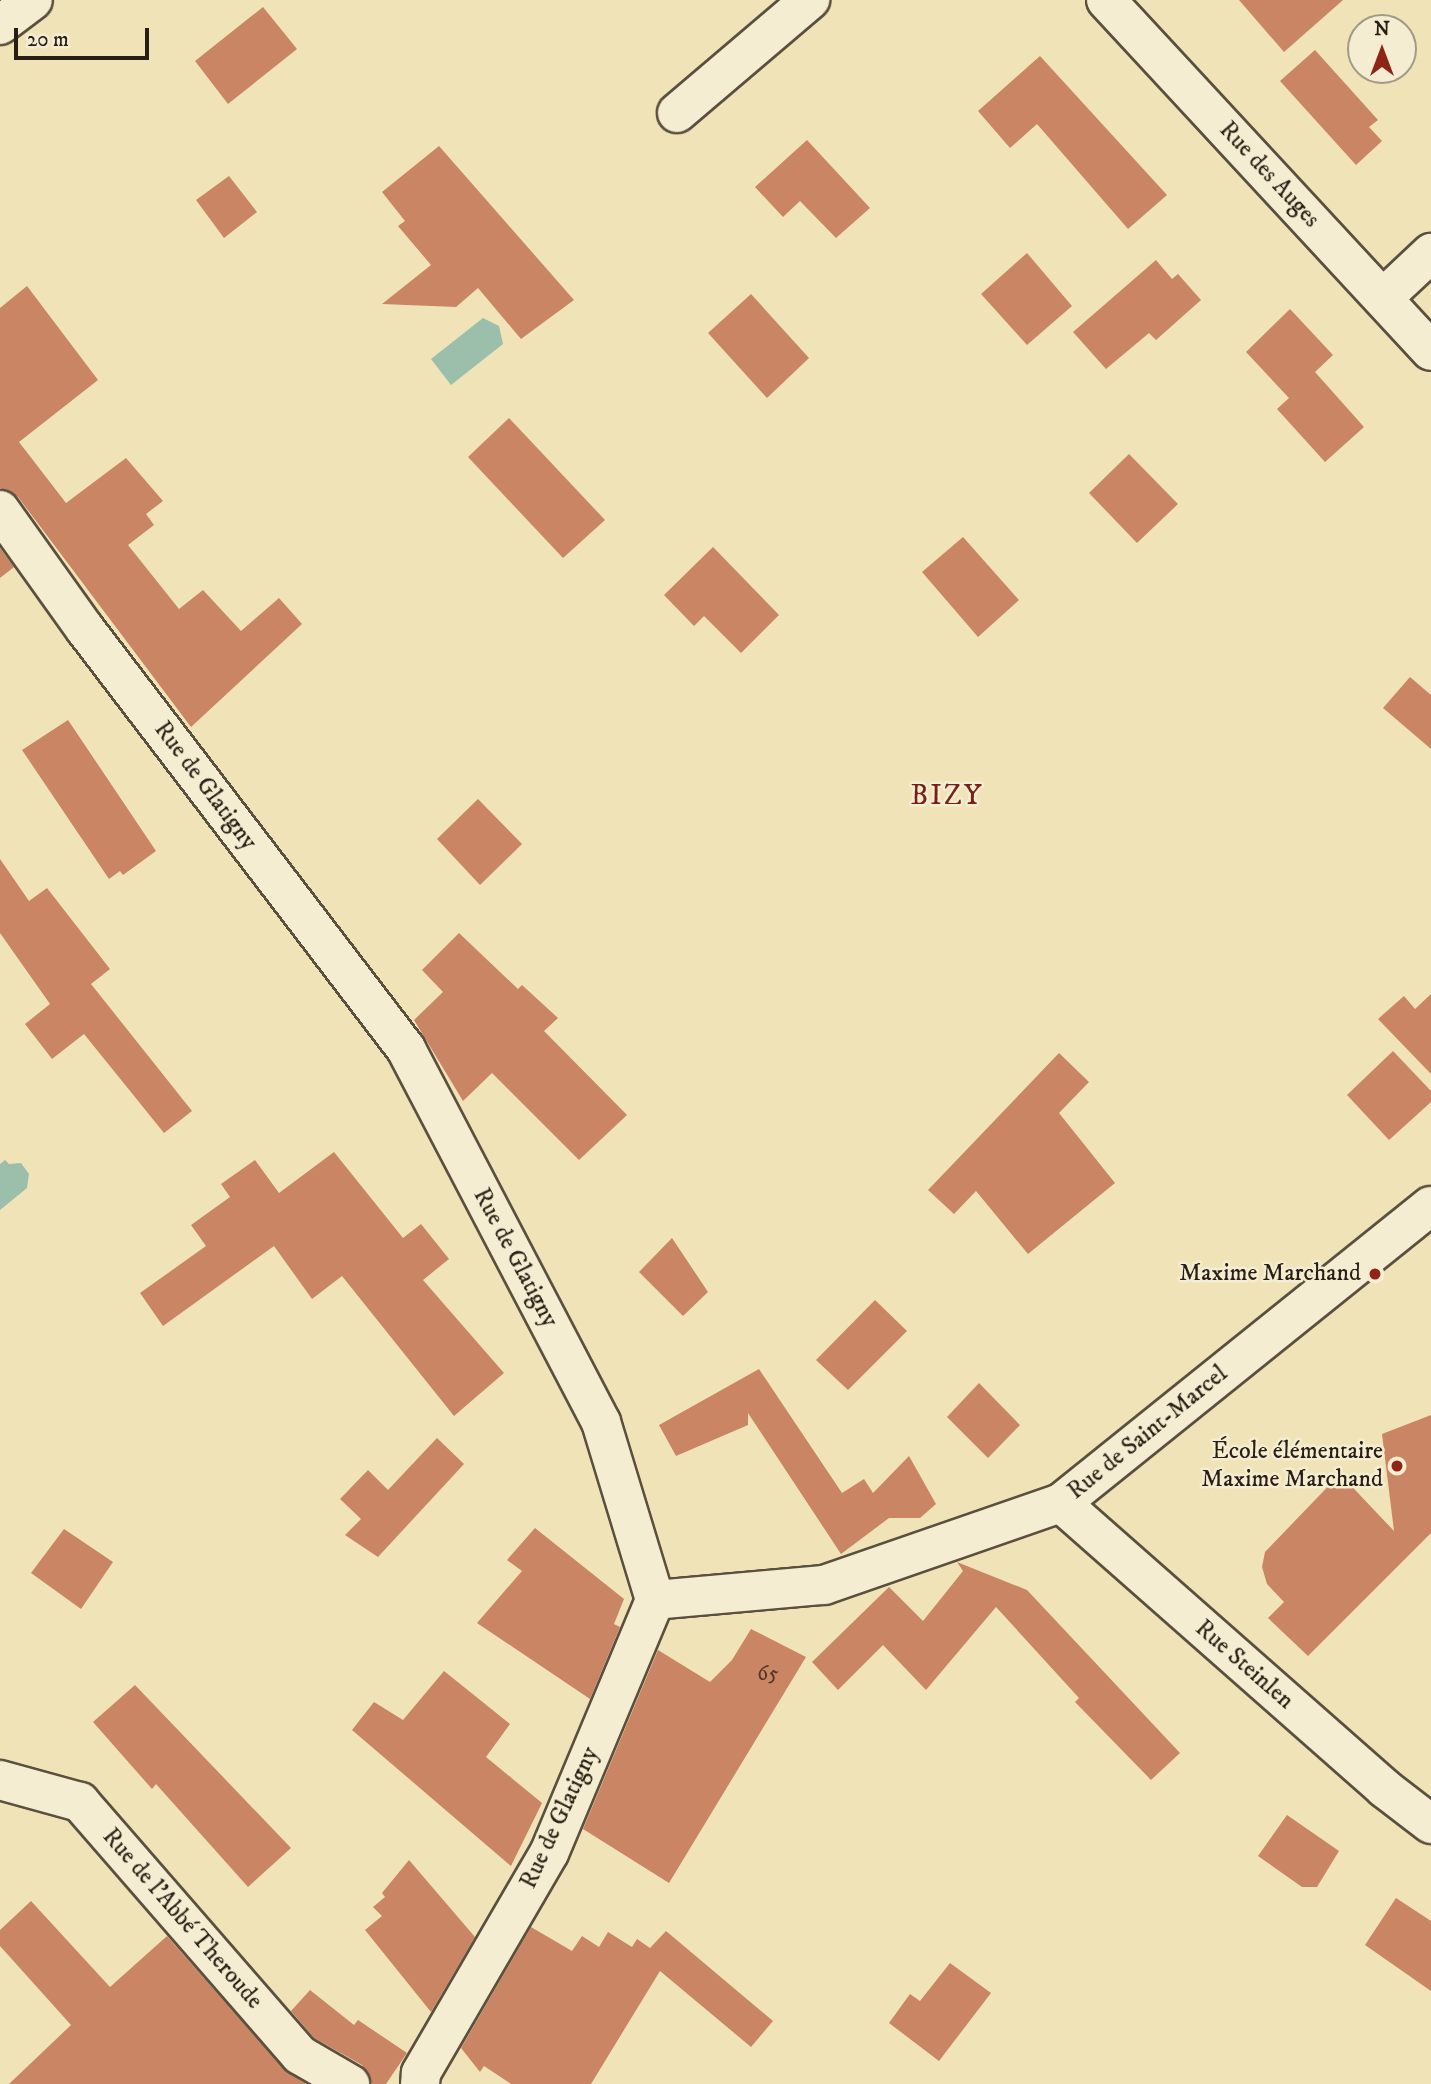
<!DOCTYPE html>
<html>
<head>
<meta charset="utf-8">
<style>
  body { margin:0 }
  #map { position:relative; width:1431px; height:2084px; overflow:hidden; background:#f0e3b8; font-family:"IM FELL DW Pica",serif }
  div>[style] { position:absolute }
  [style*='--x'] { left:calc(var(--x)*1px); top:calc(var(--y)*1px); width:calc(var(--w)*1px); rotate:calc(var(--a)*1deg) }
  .water>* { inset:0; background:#9bbfaa }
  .building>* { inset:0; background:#ca8564 }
  .roads { filter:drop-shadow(2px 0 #5b4f3e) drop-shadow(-2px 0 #5b4f3e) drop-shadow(0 2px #5b4f3e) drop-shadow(0 -2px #5b4f3e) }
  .minor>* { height:38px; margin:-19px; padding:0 19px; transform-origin:19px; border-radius:19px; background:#f5edd1 }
  .dots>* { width:19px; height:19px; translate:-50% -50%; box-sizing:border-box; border:4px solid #f5edd1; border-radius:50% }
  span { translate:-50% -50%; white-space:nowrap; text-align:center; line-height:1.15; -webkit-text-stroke:5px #f5edd1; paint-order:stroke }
  .number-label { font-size:21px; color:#513829 }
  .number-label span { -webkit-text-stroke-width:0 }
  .street-label { font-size:24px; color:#291e15 }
  .poi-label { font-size:24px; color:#291e15 }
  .right { translate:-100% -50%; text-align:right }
  .quarter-label { font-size:28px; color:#7a1f14; letter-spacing:2px }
  .north { position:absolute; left:1347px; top:14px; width:70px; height:70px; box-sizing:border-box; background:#f5edd1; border:2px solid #a39a86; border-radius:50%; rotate:0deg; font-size:19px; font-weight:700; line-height:28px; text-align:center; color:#291e15 }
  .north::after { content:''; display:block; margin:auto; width:24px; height:32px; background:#8f2418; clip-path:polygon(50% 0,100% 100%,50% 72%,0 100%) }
  .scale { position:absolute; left:14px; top:28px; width:135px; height:32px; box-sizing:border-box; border:4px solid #291e15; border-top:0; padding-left:9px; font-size:21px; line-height:24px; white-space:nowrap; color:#291e15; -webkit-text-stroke:5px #f5edd1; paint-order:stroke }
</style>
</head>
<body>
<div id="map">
  <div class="water">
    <div style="clip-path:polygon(483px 318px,499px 326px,503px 344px,451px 385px,431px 359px)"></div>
    <div style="clip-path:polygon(5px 1160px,9px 1164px,21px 1163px,29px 1174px,27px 1188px,0 1210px,0 1164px)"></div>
  </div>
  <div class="building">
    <div style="clip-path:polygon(1239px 0,1343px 0,1284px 52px)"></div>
    <div style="clip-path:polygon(263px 7px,297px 49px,228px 104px,195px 61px)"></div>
    <div style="clip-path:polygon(1315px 50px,1378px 120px,1369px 127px,1382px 141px,1356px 165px,1280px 81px)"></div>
    <div style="clip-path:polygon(1040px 56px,1167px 195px,1128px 229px,1037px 124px,1010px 148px,978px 111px)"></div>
    <div style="clip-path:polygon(807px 140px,870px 208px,836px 238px,800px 201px,783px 217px,755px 187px)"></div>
    <div style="clip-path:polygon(439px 146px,574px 300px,521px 339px,478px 288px,456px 307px,382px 304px,431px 265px,398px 226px,405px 221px,382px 192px)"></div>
    <div style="clip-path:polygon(229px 176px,257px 212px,224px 238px,196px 200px)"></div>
    <div style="clip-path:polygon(1027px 253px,1072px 306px,1027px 345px,981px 294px)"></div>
    <div style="clip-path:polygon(1156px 260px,1172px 279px,1178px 274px,1201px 300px,1156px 340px,1149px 333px,1106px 369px,1073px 332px)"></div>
    <div style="clip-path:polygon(27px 286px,98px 380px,19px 442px,66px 503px,126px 458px,163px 501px,146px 514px,154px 525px,128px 545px,179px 609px,203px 590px,241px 631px,279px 598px,302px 624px,191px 727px,18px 497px,0 488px,0 308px)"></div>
    <div style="clip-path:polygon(751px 294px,809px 358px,767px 398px,708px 333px)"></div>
    <div style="clip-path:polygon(1290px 309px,1333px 355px,1315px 372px,1364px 427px,1325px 462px,1277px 409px,1289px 398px,1246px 352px)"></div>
    <div style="clip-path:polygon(509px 418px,605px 520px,563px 558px,468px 457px)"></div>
    <div style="clip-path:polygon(1129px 454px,1178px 504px,1137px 543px,1089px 493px)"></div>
    <div style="clip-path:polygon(963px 537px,1019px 600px,978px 637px,922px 572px)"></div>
    <div style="clip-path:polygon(713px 547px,779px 615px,741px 653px,704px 616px,694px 626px,664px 595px)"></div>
    <div style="clip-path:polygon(0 548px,14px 567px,0 578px)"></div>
    <div style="clip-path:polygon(1410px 677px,1431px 695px,1431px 749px,1383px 708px)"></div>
    <div style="clip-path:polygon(68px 720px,156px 851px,123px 875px,120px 871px,109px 879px,22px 750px)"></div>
    <div style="clip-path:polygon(478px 799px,522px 844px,480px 885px,437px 839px)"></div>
    <div style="clip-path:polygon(0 859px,29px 901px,47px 888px,110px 969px,91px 984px,192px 1111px,164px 1133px,84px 1034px,52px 1059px,25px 1024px,50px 1004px,0 933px)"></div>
    <div style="clip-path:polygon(459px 933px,518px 989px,522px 985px,558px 1018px,544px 1031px,627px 1115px,579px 1160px,492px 1073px,463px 1101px,414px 1020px,443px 992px,422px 970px)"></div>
    <div style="clip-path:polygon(1431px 994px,1431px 1074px,1378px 1019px,1404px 996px,1415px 1009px)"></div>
    <div style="clip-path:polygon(1393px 1051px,1431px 1091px,1431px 1102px,1389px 1140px,1347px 1095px)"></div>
    <div style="clip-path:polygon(1059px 1053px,1089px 1082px,1059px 1113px,1115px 1183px,1028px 1254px,976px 1191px,954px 1214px,928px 1190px)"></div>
    <div style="clip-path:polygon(334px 1152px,403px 1238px,421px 1224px,449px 1259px,423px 1280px,504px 1373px,454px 1416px,342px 1276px,312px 1299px,274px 1246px,163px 1326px,140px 1293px,206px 1246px,191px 1225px,230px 1197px,221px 1184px,255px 1160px,279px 1193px)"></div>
    <div style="clip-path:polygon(672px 1238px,708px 1292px,683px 1316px,639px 1272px)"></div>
    <div style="clip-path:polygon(875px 1300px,907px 1331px,848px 1390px,816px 1360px)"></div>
    <div style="clip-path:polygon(759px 1369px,842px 1493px,864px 1479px,873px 1493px,909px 1456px,936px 1504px,920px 1518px,889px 1518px,841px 1554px,748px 1413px,748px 1425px,676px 1456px,659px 1425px)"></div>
    <div style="clip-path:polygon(979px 1383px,1020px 1425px,988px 1458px,947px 1417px)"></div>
    <div style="clip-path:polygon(1431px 1415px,1431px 1533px,1308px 1656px,1268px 1618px,1284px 1602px,1267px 1584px,1262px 1567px,1265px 1552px,1340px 1474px,1394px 1531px,1382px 1434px)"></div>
    <div style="clip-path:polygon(437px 1438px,464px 1464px,378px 1557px,345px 1535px,361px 1519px,340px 1499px,368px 1470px,388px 1490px)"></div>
    <div style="clip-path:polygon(535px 1528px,624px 1599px,614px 1624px,620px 1627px,590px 1699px,477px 1623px,522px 1571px,507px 1560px)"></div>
    <div style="clip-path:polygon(64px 1529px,113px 1562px,81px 1609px,31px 1573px)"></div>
    <div style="clip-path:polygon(957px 1562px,1027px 1590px,1180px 1753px,1151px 1780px,1075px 1702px,1079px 1698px,996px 1607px,926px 1690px,883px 1645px,838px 1690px,812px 1662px,889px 1587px,923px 1621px,963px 1571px)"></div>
    <div style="clip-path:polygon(751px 1629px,806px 1657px,669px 1883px,583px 1829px,658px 1650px,710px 1682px,732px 1660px)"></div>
    <div style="clip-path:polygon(444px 1671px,510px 1724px,486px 1757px,542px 1803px,511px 1866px,352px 1730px,374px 1702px,403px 1720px)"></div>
    <div style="clip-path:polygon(135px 1685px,291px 1848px,248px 1887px,156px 1784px,152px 1789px,93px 1722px)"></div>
    <div style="clip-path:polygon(1287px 1815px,1339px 1851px,1317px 1887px,1302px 1887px,1258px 1856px)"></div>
    <div style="clip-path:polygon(409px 1860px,475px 1937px,431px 2012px,365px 1930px,382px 1916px,373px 1907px,385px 1897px,382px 1893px)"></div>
    <div style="clip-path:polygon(1396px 1898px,1431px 1921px,1431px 1991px,1365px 1945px)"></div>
    <div style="clip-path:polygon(31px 1901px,110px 1987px,167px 1936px,284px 2069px,306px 2084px,9px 2084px,71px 2025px,0 1946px,0 1930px)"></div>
    <div style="clip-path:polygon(531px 1927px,572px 1951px,582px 1936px,599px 1947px,608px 1932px,632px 1947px,637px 1939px,650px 1948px,666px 1931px,773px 2021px,751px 2047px,660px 1971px,591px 2084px,511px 2084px,484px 2066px,480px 2072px,461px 2048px)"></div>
    <div style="clip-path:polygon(950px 1963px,991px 1993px,939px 2061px,889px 2023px,910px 1994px,920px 2001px)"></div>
    <div style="clip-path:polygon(310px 1990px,354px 2025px,358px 2020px,407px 2053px,386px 2084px,372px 2084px,362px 2065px,314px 2038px,291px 2011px)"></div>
  </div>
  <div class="roads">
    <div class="minor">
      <div style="--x:1106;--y:0;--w:478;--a:47.2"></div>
      <div style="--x:0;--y:25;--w:41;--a:-37.1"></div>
      <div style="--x:677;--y:113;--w:175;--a:-40.4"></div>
      <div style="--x:1383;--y:298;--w:66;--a:-43.2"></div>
      <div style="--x:0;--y:510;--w:146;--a:54.5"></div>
      <div style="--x:85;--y:629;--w:529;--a:52.61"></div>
      <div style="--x:406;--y:1049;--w:421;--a:62.4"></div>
      <div style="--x:601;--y:1422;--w:186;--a:73.1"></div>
      <div style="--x:655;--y:1600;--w:274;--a:112.7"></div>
      <div style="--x:549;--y:1853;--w:255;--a:120.2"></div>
      <div style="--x:421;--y:2073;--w:11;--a:95"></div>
      <div style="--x:1061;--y:1503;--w:431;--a:41.4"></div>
      <div style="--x:1384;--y:1788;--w:59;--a:37.5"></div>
      <div style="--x:655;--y:1600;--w:170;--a:-5.1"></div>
      <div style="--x:824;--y:1585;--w:251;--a:-19.1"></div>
      <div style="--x:1061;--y:1503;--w:474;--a:-38.8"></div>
      <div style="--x:0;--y:1780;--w:83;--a:15.4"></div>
      <div style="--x:80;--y:1802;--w:335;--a:49"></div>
      <div style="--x:300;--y:2055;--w:58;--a:30.1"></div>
    </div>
  </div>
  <div class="dots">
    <div style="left:1375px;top:1274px;background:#8f2418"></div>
    <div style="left:1397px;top:1466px;background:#8f2418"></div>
  </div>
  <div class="number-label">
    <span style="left:768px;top:1674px">65</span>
  </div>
  <div class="street-label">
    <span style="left:1269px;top:175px;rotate:47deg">Rue des Auges</span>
    <span style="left:205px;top:786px;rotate:53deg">Rue de Glatigny</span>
    <span style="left:515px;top:1258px;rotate:62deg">Rue de Glatigny</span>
    <span style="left:1148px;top:1433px;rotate:-39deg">Rue de Saint-Marcel</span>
    <span style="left:1244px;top:1665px;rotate:41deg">Rue Steinlen</span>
    <span style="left:560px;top:1818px;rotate:-65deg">Rue de Glatigny</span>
    <span style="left:182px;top:1919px;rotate:49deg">Rue de l'Abbé Theroude</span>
  </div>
  <div class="poi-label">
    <span class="right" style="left:1361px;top:1274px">Maxime Marchand</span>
    <span class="right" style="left:1383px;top:1466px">École élémentaire<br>Maxime Marchand</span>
  </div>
  <div class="quarter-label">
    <span style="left:947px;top:796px">BIZY</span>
  </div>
  <div class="north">N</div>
  <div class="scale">20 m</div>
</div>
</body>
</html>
